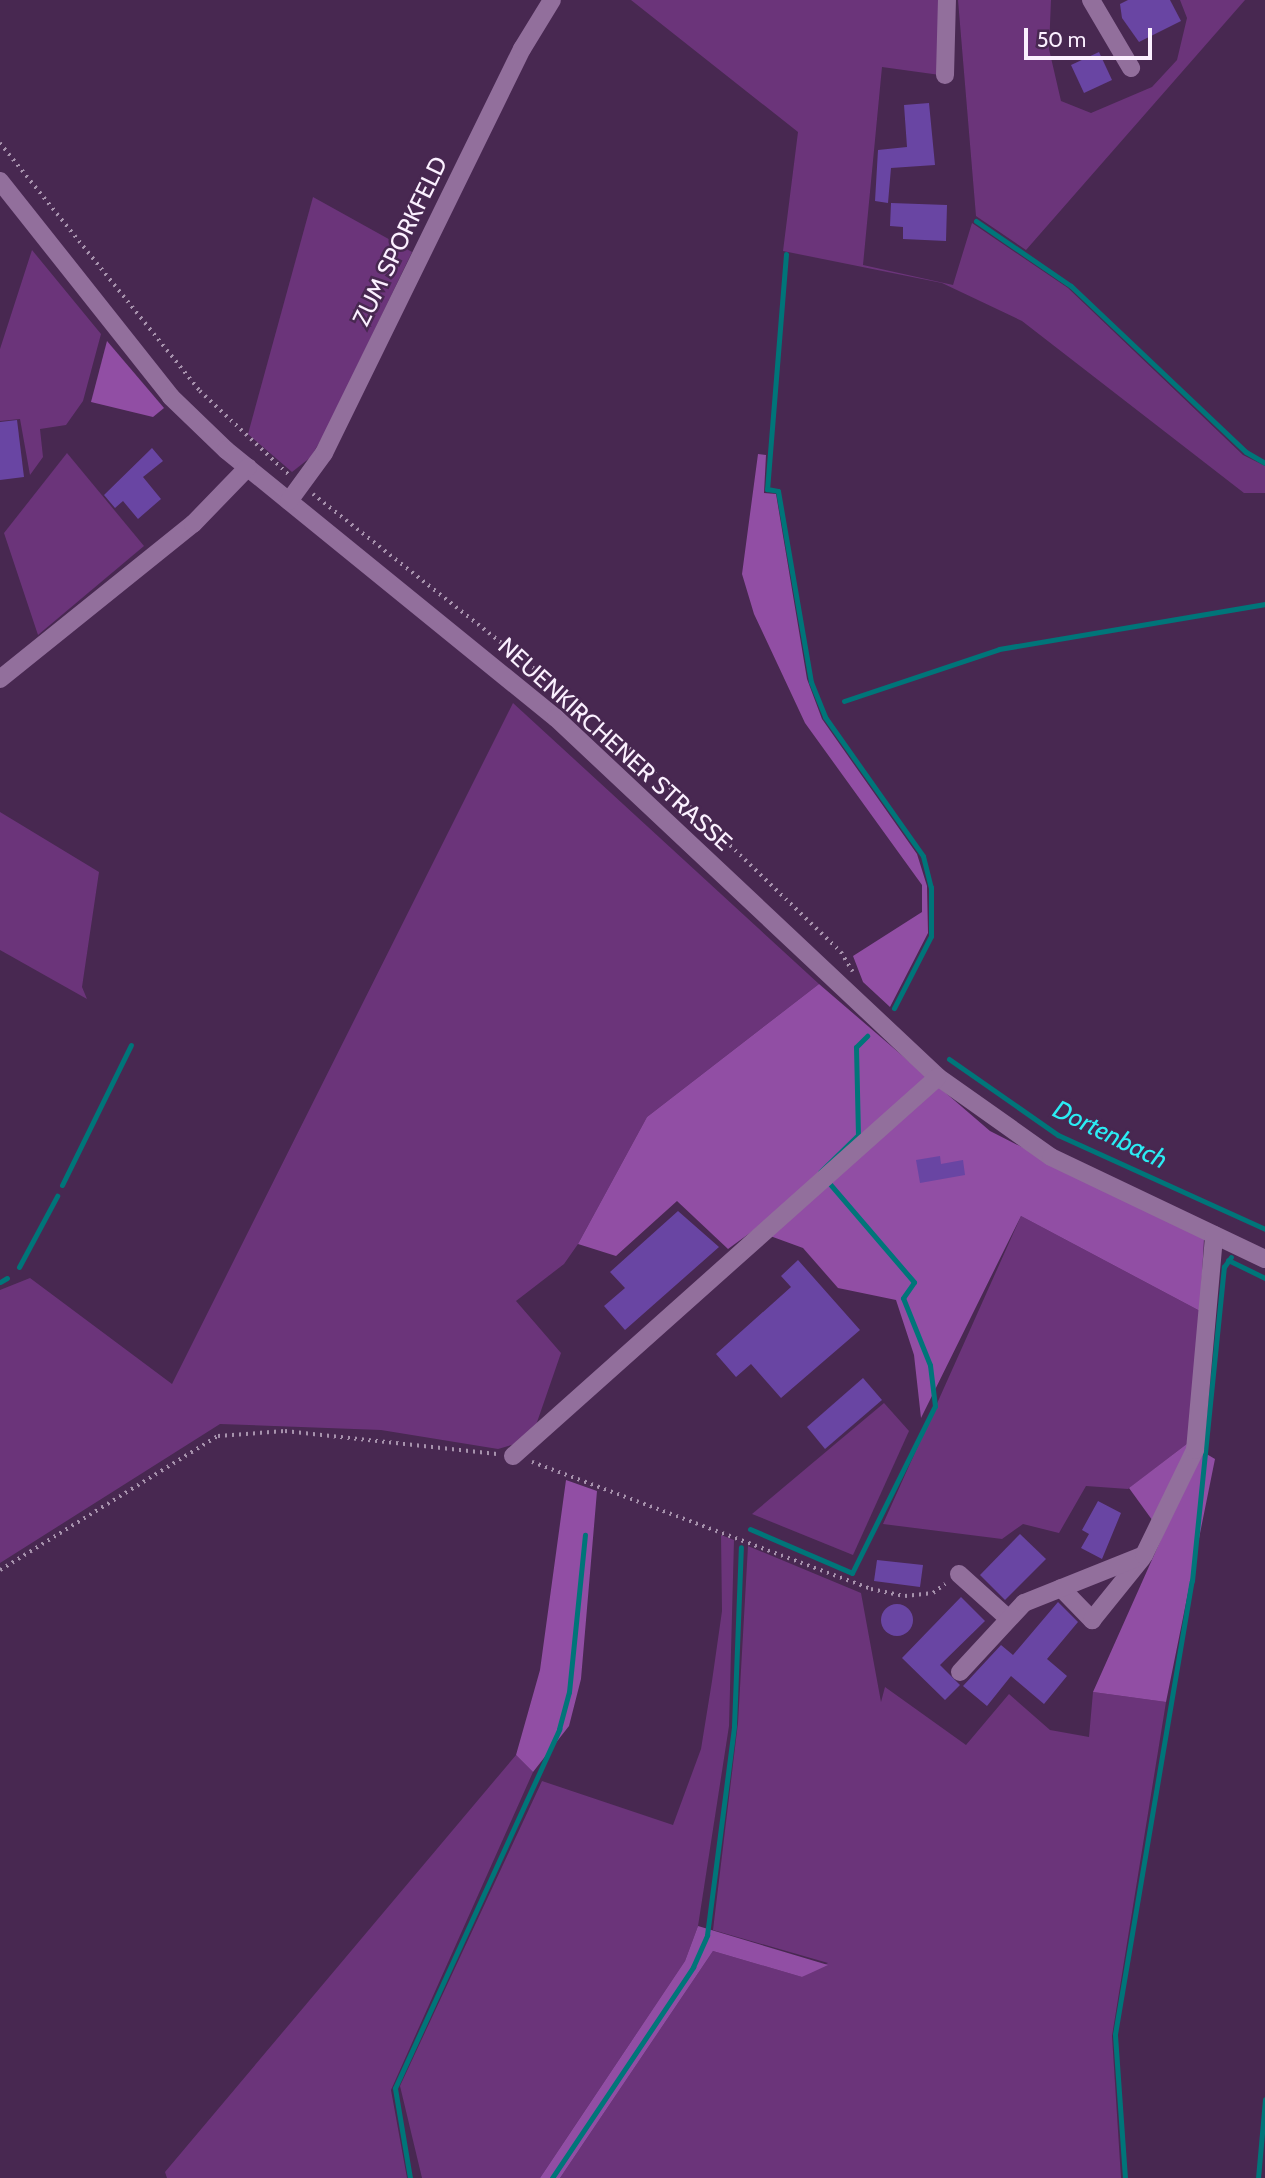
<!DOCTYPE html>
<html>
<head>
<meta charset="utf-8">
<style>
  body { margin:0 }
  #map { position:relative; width:1265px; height:2178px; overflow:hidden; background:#482851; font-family:Cabin,sans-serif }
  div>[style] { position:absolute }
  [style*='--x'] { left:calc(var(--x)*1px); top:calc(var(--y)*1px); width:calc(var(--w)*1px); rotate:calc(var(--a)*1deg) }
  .green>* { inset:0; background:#6b347a }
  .forest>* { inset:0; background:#914ea4 }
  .stream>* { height:5px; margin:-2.5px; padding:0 2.5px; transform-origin:2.5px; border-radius:2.5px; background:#007579 }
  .building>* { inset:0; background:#6945a3 }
  .round { border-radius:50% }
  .path>* { height:3.5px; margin-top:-1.75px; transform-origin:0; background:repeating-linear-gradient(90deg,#a792ad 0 2px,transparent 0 7px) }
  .minor>* { height:18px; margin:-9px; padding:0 9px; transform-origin:9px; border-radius:9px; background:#926f9c }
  span { translate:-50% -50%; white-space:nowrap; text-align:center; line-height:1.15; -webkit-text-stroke:5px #482851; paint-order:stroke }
  .street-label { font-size:24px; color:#fbf0ff }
  .water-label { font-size:26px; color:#2bedf4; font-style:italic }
  .scale { position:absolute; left:1024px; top:28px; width:128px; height:32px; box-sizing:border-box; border:4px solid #fbf0ff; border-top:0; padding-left:9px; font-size:21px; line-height:24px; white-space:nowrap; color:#fbf0ff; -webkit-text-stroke:5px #482851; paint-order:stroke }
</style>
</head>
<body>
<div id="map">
  <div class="green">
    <div style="clip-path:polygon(631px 0,943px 0,940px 75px,882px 67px,863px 265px,953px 285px,972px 223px,1068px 288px,1243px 455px,1265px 466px,1265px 493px,1244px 493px,1022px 321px,942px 283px,783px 251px,798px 132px)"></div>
    <div style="clip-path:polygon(958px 0,1051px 0,1049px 49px,1061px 101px,1091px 113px,1152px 87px,1177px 60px,1187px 18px,1180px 0,1245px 0,1026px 250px,976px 216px)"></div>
    <div style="clip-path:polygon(313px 197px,412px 252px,327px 429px,311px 457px,292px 472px,248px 434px)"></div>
    <div style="clip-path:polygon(32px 250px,101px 334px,83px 401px,66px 425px,40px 429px,43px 457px,30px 475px,20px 419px,0 421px,0 349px)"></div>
    <div style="clip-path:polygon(67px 453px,144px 546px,38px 635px,4px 533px)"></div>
    <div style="clip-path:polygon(513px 703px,819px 984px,647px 1117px,578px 1244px,564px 1264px,516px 1301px,561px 1353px,535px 1428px,515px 1444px,498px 1449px,381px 1430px,220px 1424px,0 1563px,0 1290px,30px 1278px,172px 1384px)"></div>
    <div style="clip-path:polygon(0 812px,99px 872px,82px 987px,87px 999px,0 950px)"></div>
    <div style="clip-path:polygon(1021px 1216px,1200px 1311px,1188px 1443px,1128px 1489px,1086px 1486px,1059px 1533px,1023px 1524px,1002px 1539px,883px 1524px)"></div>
    <div style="clip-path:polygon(884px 1403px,909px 1431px,853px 1555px,752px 1514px)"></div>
    <div style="clip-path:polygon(721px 1535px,734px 1540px,729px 1726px,698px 1926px,685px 1961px,540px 2178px,422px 2178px,400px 2086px,542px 1781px,673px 1825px,701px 1749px,712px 1681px,722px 1611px)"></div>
    <div style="clip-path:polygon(748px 1546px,861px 1593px,881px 1702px,885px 1687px,966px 1745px,1009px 1694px,1050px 1730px,1089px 1737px,1093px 1692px,1166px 1702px,1112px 2036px,1121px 2178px,560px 2178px,713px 1951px,802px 1977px,828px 1963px,713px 1930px,738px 1723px)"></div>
    <div style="clip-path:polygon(516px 1755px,533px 1772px,391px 2090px,407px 2178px,167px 2178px,165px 2172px)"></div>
  </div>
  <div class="forest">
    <div style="clip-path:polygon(107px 341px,164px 408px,153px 417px,91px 402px)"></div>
    <div style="clip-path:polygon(758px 454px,766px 455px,764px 493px,776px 494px,807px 679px,822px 719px,917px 854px,927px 886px,928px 933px,890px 1007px,863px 982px,853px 956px,922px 912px,922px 885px,805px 723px,754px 614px,742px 574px)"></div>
    <div style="clip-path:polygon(819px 984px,990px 1131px,1204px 1239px,1200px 1311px,1021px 1216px,921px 1418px,914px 1355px,896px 1300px,838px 1288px,803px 1248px,754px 1230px,728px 1249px,677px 1201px,616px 1256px,578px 1244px,647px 1117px)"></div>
    <div style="clip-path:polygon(1188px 1443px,1215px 1459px,1166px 1702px,1093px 1692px,1163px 1535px,1129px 1488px)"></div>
    <div style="clip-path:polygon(566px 1480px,597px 1491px,581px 1679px,569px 1726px,533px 1772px,516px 1755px,540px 1670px)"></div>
    <div style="clip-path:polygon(698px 1926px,828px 1965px,802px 1977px,713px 1951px,560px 2178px,540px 2178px,685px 1961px)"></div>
  </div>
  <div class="stream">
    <div style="--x:976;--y:221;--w:115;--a:34.4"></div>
    <div style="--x:1071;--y:286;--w:241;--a:43.5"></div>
    <div style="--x:1246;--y:452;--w:22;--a:30"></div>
    <div style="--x:786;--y:254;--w:236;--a:94.6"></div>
    <div style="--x:767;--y:489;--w:11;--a:10"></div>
    <div style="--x:778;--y:491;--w:194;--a:80.2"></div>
    <div style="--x:811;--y:682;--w:38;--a:68"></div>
    <div style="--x:825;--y:717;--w:170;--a:54.8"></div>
    <div style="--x:923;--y:856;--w:32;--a:76"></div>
    <div style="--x:931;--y:887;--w:49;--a:90"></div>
    <div style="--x:931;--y:936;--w:81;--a:117.2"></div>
    <div style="--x:844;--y:701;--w:163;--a:-18.5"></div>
    <div style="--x:999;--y:649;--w:270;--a:-9.6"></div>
    <div style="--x:949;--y:1059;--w:133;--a:34.9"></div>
    <div style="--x:1058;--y:1135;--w:227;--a:24.4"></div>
    <div style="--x:820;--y:1172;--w:53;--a:-44.2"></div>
    <div style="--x:858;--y:1135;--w:88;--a:-91.3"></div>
    <div style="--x:856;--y:1047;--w:16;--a:-45"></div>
    <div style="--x:62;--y:1185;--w:156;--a:-63.8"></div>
    <div style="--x:1228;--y:1260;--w:41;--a:25.9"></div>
    <div style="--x:19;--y:1267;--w:81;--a:-61.8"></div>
    <div style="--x:0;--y:1282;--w:8;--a:-30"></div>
    <div style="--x:750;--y:1529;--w:111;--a:23.3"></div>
    <div style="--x:852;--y:1573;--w:186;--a:-63.6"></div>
    <div style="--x:935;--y:1406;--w:41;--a:-97"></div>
    <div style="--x:930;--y:1365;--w:72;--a:-111.9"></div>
    <div style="--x:903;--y:1298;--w:19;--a:-55"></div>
    <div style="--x:914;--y:1282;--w:129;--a:-130.6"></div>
    <div style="--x:410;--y:2178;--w:91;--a:-99.5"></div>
    <div style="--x:395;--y:2088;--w:395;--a:-65.4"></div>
    <div style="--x:559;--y:1729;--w:38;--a:-75"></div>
    <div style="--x:569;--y:1692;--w:158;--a:-84.2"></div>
    <div style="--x:552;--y:2178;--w:254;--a:-56.2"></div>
    <div style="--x:693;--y:1967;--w:35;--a:-66"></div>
    <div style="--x:707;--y:1935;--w:211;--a:-82.6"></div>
    <div style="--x:734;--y:1726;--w:179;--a:-87.8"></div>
    <div style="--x:1125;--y:2178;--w:144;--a:-94"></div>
    <div style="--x:1115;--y:2034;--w:459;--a:-80.4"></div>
    <div style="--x:1192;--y:1581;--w:316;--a:-84.2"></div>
    <div style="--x:1224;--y:1267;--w:12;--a:-55"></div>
    <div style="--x:1258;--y:2178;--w:79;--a:-84.9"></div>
  </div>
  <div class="building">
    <div style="clip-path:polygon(1128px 0,1170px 0,1181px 21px,1139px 42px,1122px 18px,1120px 4px)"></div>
    <div style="clip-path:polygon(1099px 52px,1112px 80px,1084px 93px,1071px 65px)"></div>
    <div style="clip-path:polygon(929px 103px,935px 165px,891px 168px,888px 203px,875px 201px,878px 150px,907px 147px,904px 105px)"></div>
    <div style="clip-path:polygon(891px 203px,947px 205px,946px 241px,903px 239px,903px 227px,890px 226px)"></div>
    <div style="clip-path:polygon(17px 420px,24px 477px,0 480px,0 422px)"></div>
    <div style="clip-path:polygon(152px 448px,163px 461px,143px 477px,161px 499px,138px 519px,123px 501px,115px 508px,104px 495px)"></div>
    <div style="clip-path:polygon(940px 1156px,941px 1164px,963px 1160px,965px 1175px,920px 1183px,916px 1160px)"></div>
    <div style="clip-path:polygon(678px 1211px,719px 1247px,625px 1330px,604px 1306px,625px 1288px,610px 1272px)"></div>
    <div style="clip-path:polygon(798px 1260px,860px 1330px,781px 1398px,751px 1364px,736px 1377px,716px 1354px,791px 1287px,781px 1276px)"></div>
    <div style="clip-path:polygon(863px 1378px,882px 1400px,825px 1449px,807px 1427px)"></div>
    <div style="clip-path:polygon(1098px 1501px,1121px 1513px,1102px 1559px,1081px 1548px,1089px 1534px,1082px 1530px)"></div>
    <div style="clip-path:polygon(1020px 1534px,1046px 1559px,1005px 1600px,980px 1575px)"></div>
    <div style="clip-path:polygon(877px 1560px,923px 1565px,920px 1587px,874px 1581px)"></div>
    <div style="clip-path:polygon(961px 1597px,985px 1621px,940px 1665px,960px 1685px,945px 1700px,902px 1658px)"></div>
    <div style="clip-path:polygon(1058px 1602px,1078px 1622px,1047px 1659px,1067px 1676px,1044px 1704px,1011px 1676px,987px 1706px,963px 1686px,1001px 1645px,1013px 1655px)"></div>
    <div class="round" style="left:881px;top:1604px;width:32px;height:32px"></div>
  </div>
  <div class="path">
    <div style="--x:0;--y:143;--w:319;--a:51.1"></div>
    <div style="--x:200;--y:391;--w:121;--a:43.3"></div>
    <div style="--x:313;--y:494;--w:371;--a:38.3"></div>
    <div style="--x:604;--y:724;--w:329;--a:43.9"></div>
    <div style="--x:841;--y:952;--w:23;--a:59"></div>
    <div style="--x:532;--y:1462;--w:362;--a:20.5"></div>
    <div style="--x:871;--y:1589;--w:35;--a:12"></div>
    <div style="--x:905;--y:1596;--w:28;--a:-6"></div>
    <div style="--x:933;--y:1593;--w:15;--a:-37"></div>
    <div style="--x:0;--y:1570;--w:256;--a:-31.6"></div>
    <div style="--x:218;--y:1436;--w:67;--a:-4.3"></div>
    <div style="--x:285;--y:1431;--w:213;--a:6.2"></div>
  </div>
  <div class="minor">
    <div style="--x:1091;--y:0;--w:79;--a:59.5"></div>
    <div style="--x:945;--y:75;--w:75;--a:-88.5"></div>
    <div style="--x:0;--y:181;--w:275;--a:51.6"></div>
    <div style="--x:171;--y:397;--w:76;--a:43.9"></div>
    <div style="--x:226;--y:450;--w:425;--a:39.1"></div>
    <div style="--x:556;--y:718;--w:524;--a:43.22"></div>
    <div style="--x:938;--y:1077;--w:138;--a:35.3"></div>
    <div style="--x:1051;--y:1157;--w:237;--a:25.5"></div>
    <div style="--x:289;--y:501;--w:59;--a:-53.9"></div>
    <div style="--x:324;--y:453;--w:450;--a:-63.9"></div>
    <div style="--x:522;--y:49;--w:57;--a:-58.5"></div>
    <div style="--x:0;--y:679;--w:248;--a:-38.8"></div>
    <div style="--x:193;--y:524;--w:79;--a:-46"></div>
    <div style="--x:513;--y:1456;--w:569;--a:-41.73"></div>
    <div style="--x:959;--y:1574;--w:67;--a:42"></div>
    <div style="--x:1061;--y:1588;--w:45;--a:45.9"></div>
    <div style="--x:1092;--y:1620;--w:80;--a:-51.1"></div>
    <div style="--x:960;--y:1672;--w:94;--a:-47.2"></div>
    <div style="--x:1024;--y:1603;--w:129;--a:-21.8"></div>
    <div style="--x:1144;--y:1555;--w:117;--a:-64.1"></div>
    <div style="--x:1195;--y:1450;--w:216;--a:-84.9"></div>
  </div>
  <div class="street-label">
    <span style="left:400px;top:241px;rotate:-64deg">ZUM SPORKFELD</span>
    <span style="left:615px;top:744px;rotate:42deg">NEUENKIRCHENER STRASSE</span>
  </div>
  <div class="water-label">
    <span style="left:1110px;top:1135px;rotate:26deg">Dortenbach</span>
  </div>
  <div class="scale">50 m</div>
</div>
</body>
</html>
